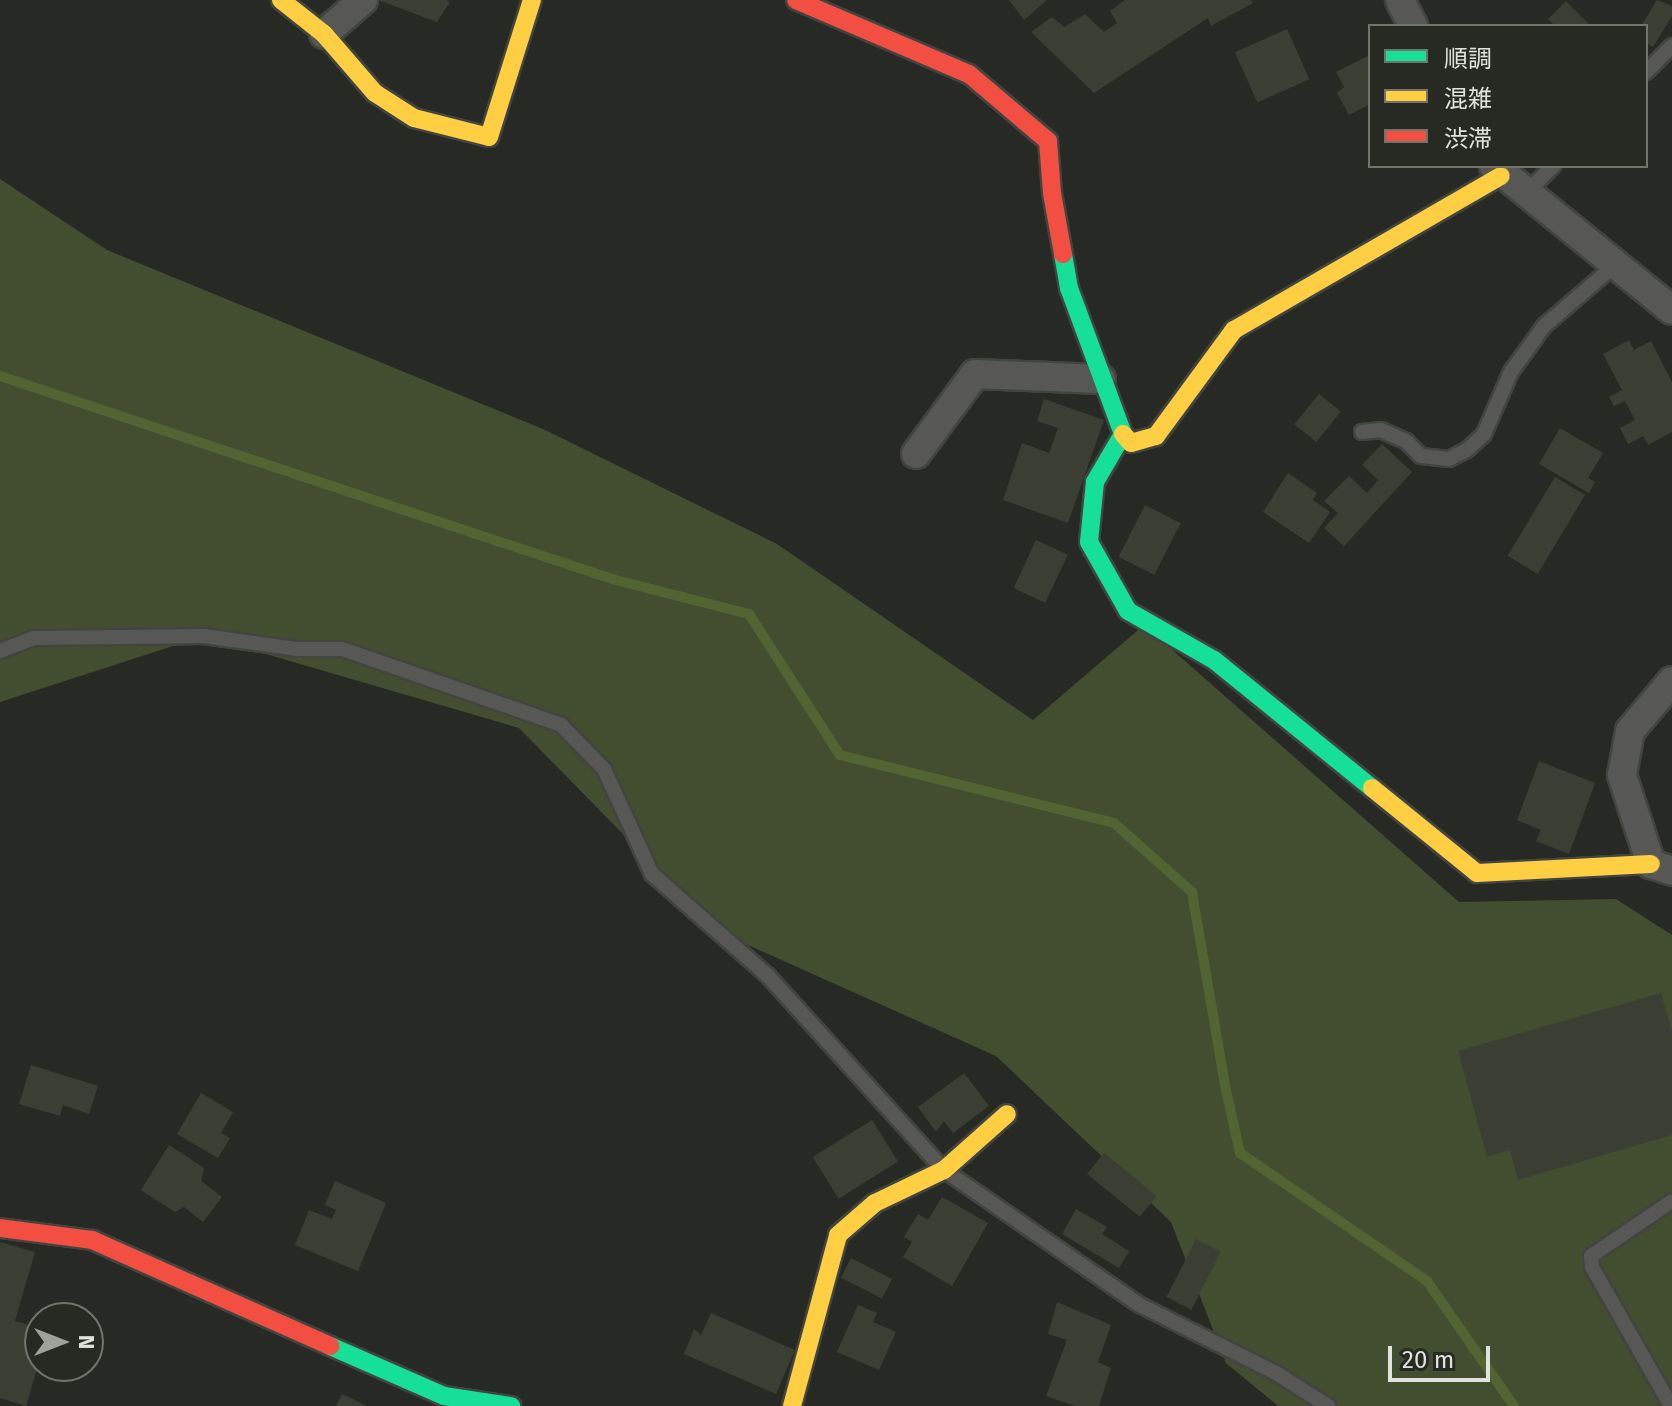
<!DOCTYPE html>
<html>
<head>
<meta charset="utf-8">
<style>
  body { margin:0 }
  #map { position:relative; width:1672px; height:1406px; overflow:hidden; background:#272924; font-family:"Fira Sans","Noto Sans JP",sans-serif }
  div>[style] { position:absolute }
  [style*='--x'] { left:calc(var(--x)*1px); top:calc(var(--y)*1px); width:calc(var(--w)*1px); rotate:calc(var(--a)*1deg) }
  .green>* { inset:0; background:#434e31 }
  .stream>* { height:10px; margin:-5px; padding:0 5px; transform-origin:5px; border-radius:5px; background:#526431 }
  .building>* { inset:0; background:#3b3f33; transform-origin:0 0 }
  .roads { filter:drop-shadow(2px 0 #42443f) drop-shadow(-2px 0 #42443f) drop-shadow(0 2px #42443f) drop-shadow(0 -2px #42443f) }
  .lane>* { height:14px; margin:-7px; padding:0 7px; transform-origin:7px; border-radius:7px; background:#575855 }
  .street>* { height:28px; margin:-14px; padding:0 14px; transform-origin:14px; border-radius:14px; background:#575855 }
  .fast>* { height:18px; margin:-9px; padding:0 9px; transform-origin:9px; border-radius:9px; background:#16e098 }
  .slow>* { height:18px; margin:-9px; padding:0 9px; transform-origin:9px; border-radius:9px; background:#ffcf43 }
  .jam>* { height:18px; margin:-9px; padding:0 9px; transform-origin:9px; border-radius:9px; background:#f24e42 }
  span { translate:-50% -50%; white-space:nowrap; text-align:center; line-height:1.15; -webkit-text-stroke:8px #272a23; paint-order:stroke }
  .legend { position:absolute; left:1368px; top:24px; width:280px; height:144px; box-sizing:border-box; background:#272a23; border:2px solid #71746d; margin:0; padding:10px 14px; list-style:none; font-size:24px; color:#e0e2dd }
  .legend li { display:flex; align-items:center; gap:16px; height:40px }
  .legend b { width:40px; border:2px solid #71746d }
  .north { position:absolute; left:24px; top:1302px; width:80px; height:80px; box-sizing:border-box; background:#272a23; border:2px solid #71746d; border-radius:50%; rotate:90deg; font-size:22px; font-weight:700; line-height:32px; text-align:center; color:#e0e2dd }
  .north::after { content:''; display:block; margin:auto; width:28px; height:36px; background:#9fa19c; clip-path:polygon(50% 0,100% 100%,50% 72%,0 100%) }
  .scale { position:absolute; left:1388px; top:1346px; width:102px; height:36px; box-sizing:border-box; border:4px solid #e0e2dd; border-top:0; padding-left:10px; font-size:24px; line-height:28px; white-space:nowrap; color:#e0e2dd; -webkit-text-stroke:6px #272a23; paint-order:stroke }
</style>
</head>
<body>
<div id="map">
  <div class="green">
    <i style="clip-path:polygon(0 179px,107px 250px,543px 429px,777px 544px,1033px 720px,1144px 625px,1459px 902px,1616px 899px,1672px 935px,1672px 1406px,1278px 1406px,1226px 1363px,1171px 1222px,996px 1056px,719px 932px,519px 728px,204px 636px,0 702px)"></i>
  </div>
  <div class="stream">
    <i style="--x:0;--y:376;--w:645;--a:18.35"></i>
    <i style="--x:612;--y:579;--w:141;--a:14.3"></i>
    <i style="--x:749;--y:614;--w:168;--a:57.2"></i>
    <i style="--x:840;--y:755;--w:282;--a:13.9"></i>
    <i style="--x:1114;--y:823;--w:104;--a:41.5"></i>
    <i style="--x:1192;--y:892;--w:201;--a:80.3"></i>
    <i style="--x:1226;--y:1090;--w:65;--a:77.5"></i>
    <i style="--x:1240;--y:1153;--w:227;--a:34.4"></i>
    <i style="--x:1427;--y:1281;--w:152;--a:55.2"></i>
  </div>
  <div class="building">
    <i style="clip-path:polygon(378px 0,446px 0,450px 2px,437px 22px)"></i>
    <i style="clip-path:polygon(1009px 0,1047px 0,1024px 20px)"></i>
    <i style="clip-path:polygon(1125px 0,1251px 0,1253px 3px,1211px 26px,1208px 18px,1094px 93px,1031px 32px,1052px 17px,1064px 27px,1085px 14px,1104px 32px,1117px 23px,1110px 11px)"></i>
    <i style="clip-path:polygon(1657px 0,1672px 6px,1672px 16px,1653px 47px,1646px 43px,1646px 26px,1641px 26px)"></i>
    <i style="clip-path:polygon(1566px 1px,1591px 26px,1555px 26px,1548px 19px)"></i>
    <i style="left:1287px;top:29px;width:55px;height:57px;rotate:66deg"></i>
    <i style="clip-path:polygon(1370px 55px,1370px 104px,1349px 115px,1337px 93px,1344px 87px,1336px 72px)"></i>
    <i style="clip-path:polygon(1629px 340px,1634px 350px,1651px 341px,1672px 382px,1672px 432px,1648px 445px,1643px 436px,1628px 444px,1620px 428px,1635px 420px,1625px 401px,1614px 406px,1609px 397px,1622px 390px,1603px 354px)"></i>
    <i style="left:1319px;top:394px;width:28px;height:39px;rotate:39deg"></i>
    <i style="clip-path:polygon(1044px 399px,1104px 420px,1068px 523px,1003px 500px,1022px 443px,1049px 453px,1058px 428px,1037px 421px)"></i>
    <i style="clip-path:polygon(1560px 428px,1603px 453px,1588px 478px,1595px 482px,1589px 493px,1539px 464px)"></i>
    <i style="clip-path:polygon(1382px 444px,1412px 472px,1344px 546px,1324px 528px,1338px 513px,1324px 501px,1349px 476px,1367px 493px,1378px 480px,1362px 465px)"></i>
    <i style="clip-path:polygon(1288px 473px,1317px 493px,1313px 500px,1330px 512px,1309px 543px,1263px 512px)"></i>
    <i style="left:1555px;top:477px;width:35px;height:92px;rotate:31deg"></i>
    <i style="left:1145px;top:505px;width:40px;height:58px;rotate:27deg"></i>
    <i style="left:1036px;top:540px;width:35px;height:53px;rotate:25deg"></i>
    <i style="clip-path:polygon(1539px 761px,1595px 783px,1569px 854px,1536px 841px,1541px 830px,1517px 820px)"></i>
    <i style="clip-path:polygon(1661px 993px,1672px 1031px,1672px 1135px,1518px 1180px,1510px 1150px,1487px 1157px,1458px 1051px)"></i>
    <i style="clip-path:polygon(31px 1065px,98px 1086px,89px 1114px,63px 1105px,60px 1116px,19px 1104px)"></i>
    <i style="clip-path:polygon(964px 1073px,989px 1106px,953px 1133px,944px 1121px,936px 1132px,918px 1107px)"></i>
    <i style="clip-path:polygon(201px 1093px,233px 1112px,221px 1133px,230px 1138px,218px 1158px,177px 1134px)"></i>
    <i style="left:872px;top:1120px;width:49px;height:70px;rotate:58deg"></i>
    <i style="clip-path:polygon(169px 1145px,204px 1168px,201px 1181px,222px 1197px,203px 1222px,184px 1207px,175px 1212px,141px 1190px)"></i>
    <i style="left:1104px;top:1153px;width:68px;height:27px;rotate:39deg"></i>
    <i style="clip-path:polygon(335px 1181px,386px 1203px,358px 1271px,295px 1245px,309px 1210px,332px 1219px,336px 1210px,325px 1205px)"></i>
    <i style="clip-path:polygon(942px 1197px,988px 1223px,952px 1286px,903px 1257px,912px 1242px,904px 1237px,918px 1214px,928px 1220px)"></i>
    <i style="clip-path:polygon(1076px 1209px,1107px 1227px,1102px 1234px,1129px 1251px,1119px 1268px,1062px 1234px)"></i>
    <i style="left:1196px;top:1239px;width:28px;height:65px;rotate:27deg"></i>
    <i style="clip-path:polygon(0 1242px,35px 1252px,15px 1321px,40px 1328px,40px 1359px,26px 1406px,0 1398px)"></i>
    <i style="left:851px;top:1258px;width:46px;height:22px;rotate:27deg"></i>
    <i style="clip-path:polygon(1057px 1302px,1111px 1325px,1098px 1362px,1111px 1368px,1099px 1406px,1075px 1406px,1046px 1396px,1067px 1340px,1048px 1334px)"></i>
    <i style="clip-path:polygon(858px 1305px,877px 1313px,873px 1322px,896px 1332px,879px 1370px,837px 1352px)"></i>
    <i style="clip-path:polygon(711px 1313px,795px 1350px,776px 1394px,684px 1354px,694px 1329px,701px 1335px)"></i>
    <i style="clip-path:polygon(342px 1394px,367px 1406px,336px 1406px)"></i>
  </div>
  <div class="roads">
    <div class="lane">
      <i style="--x:1646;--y:72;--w:37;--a:-45"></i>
      <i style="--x:1525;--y:194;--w:40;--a:-45"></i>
      <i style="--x:1362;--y:432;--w:19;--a:-6"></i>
      <i style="--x:1381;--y:430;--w:27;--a:24"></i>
      <i style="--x:1406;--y:441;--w:21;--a:45"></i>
      <i style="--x:1421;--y:456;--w:28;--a:6"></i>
      <i style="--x:1449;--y:459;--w:20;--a:-27"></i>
      <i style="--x:1467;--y:450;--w:23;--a:-43"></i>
      <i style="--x:1484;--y:434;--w:68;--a:-66.5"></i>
      <i style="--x:1511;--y:372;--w:57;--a:-54.3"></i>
      <i style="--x:1544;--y:326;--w:94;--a:-40.7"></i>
      <i style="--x:0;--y:651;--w:36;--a:-21"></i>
      <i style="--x:34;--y:638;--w:170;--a:-0.7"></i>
      <i style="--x:204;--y:636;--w:93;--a:8"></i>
      <i style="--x:296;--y:649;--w:46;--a:0"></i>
      <i style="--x:342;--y:649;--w:232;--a:19.1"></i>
      <i style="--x:561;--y:725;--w:62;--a:45.7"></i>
      <i style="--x:604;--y:769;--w:115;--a:65.4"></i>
      <i style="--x:652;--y:874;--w:154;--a:41.3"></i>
      <i style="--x:768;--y:976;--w:262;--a:47.8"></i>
      <i style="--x:944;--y:1170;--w:238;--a:34.6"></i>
      <i style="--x:1140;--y:1305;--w:152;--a:26.6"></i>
      <i style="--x:1276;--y:1373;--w:62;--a:32.4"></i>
      <i style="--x:1671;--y:1406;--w:160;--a:-119.6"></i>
      <i style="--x:1592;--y:1267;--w:11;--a:-95"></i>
      <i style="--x:1591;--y:1256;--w:98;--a:-34.2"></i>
    </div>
    <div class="street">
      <i style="--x:1400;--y:0;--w:29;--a:63"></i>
      <i style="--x:324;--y:34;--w:52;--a:-41.1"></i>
      <i style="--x:1494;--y:166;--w:229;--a:39"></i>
      <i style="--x:916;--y:454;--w:99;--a:-53.6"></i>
      <i style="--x:975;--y:374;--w:126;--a:2.3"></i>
      <i style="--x:1672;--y:681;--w:65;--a:130"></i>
      <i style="--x:1630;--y:731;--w:45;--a:100.3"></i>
      <i style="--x:1622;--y:775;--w:94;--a:72"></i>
      <i style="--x:1651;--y:864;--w:22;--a:18"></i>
    </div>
    <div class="fast">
      <i style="--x:1063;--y:254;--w:35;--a:80"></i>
      <i style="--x:1069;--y:288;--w:156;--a:69.7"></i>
      <i style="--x:1123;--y:434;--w:56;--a:120.3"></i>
      <i style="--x:1095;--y:482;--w:60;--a:95.7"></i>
      <i style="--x:1089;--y:542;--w:79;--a:60.5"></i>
      <i style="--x:1128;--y:611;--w:99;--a:29.7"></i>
      <i style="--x:1214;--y:660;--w:203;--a:39"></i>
      <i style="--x:330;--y:1346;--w:124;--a:23.7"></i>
      <i style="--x:444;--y:1396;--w:68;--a:8.5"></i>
    </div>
    <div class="slow">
      <i style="--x:281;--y:0;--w:55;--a:38.3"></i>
      <i style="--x:324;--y:34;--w:78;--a:49.2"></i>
      <i style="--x:375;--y:93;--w:46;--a:32.7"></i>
      <i style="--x:414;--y:118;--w:77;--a:14.2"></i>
      <i style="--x:489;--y:137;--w:144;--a:-72.6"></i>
      <i style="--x:1123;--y:434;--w:12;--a:48"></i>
      <i style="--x:1131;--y:443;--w:26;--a:-16"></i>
      <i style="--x:1156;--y:436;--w:132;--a:-53.7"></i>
      <i style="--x:1234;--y:330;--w:308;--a:-30"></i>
      <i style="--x:1372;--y:788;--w:135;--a:39"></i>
      <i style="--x:1477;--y:873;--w:174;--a:-3"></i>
      <i style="--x:792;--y:1406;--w:177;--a:-74.9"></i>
      <i style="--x:838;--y:1235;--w:49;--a:-40.9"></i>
      <i style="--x:875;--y:1203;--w:76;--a:-25.6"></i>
      <i style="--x:944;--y:1170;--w:84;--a:-41.6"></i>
    </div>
    <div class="jam">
      <i style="--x:796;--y:0;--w:188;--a:23.2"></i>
      <i style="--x:969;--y:74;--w:104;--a:40.3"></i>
      <i style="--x:1048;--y:141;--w:52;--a:85.6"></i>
      <i style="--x:1052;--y:193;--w:62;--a:79.8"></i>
      <i style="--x:0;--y:1228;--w:93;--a:7.4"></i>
      <i style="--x:92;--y:1240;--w:261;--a:24"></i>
    </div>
  </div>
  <ul class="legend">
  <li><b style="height:10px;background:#16e098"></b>順調</li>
  <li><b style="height:10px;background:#ffcf43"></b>混雑</li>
  <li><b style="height:10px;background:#f24e42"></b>渋滞</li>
  </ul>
  <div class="north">N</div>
  <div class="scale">20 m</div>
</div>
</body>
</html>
